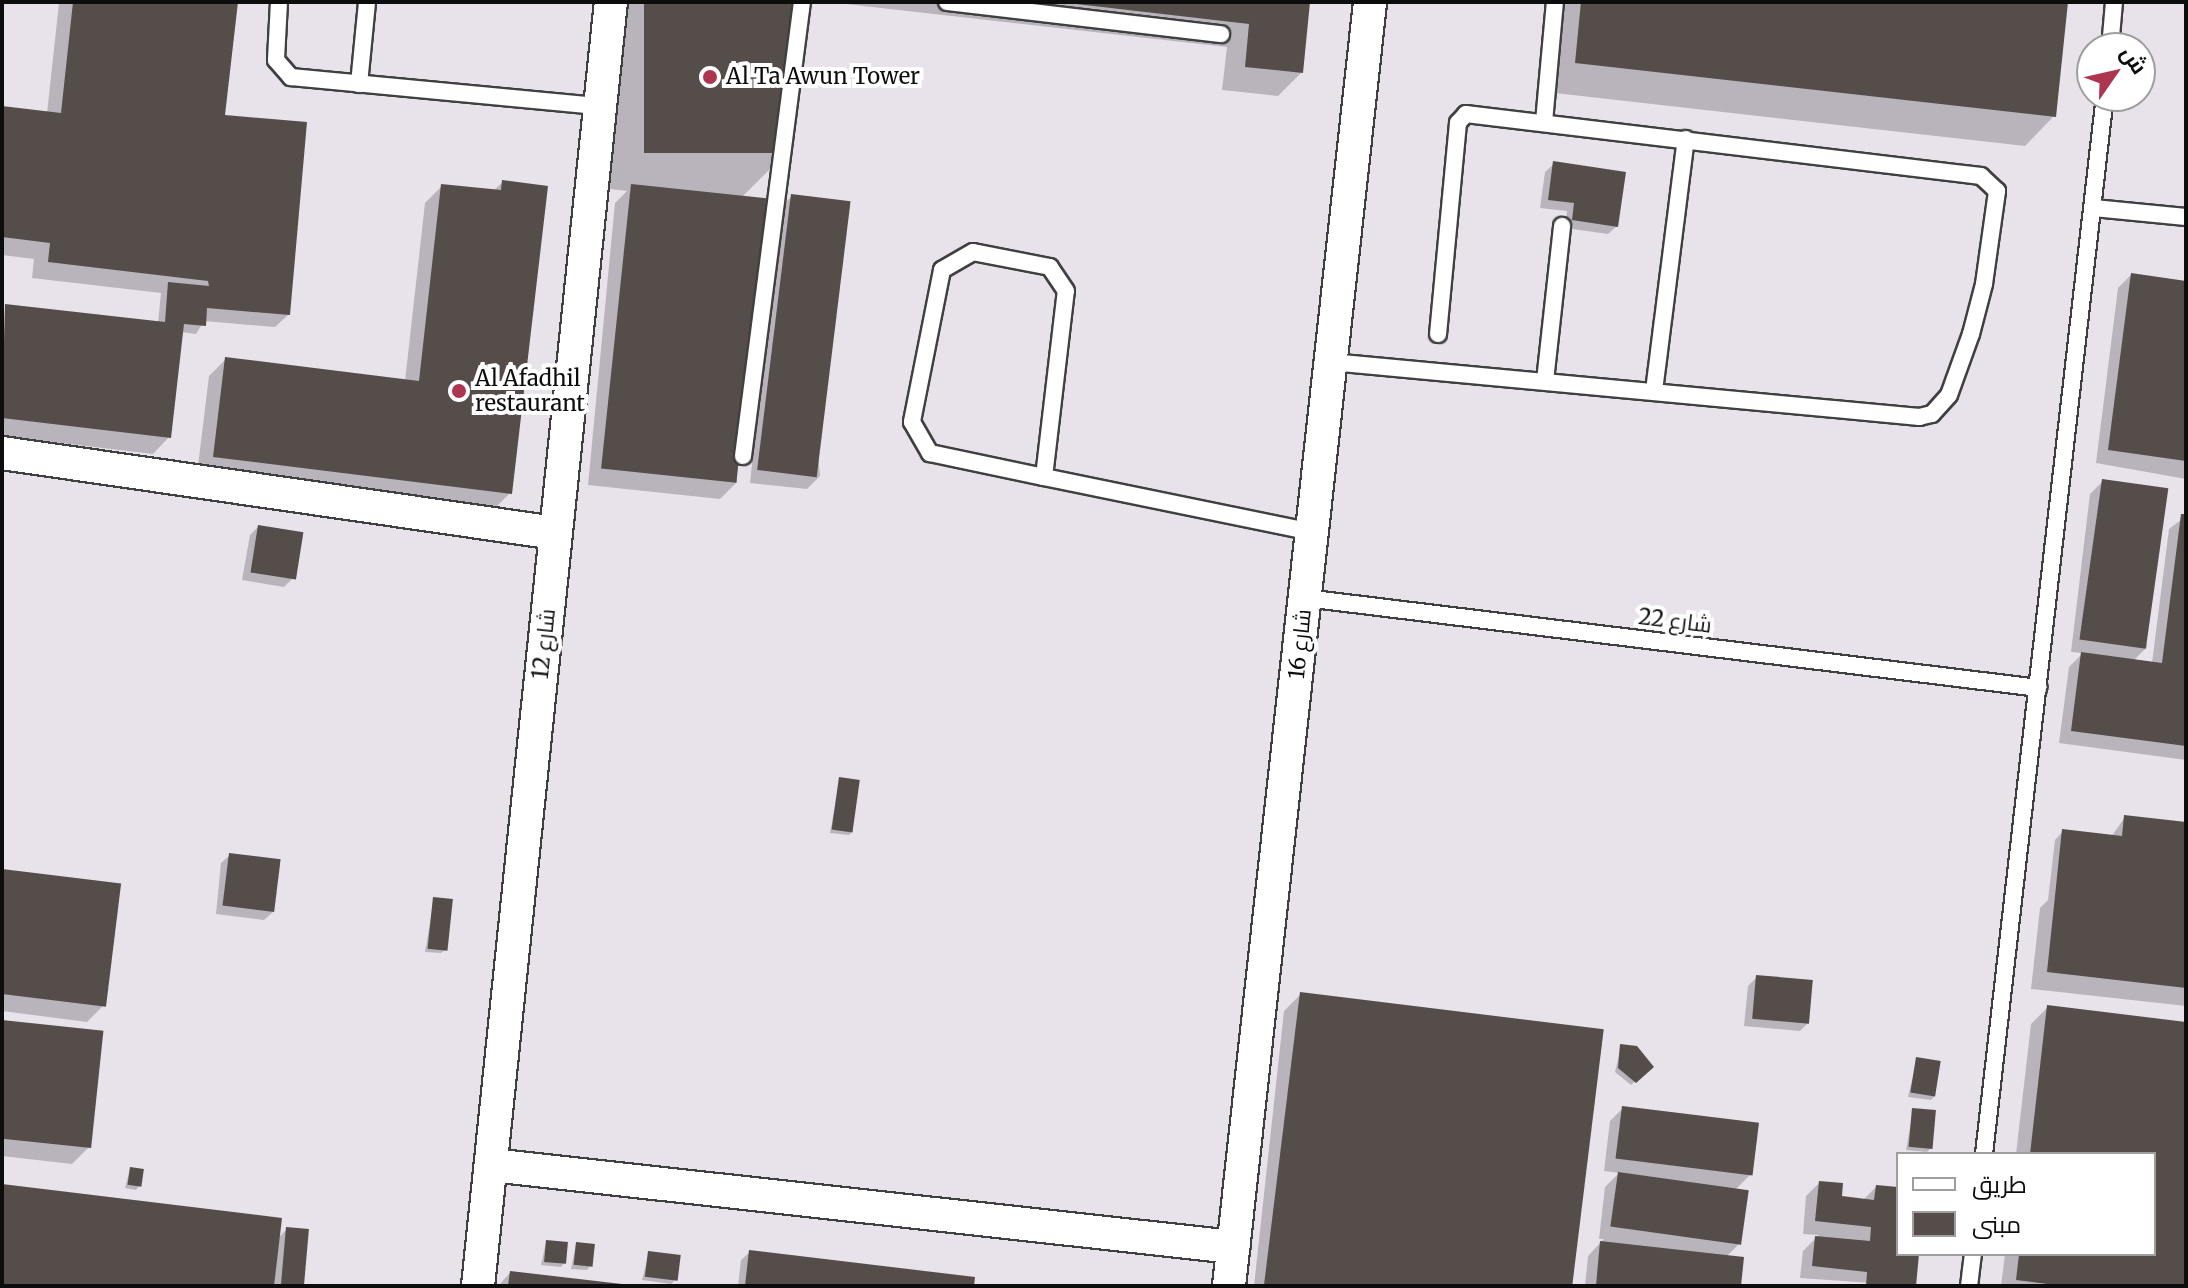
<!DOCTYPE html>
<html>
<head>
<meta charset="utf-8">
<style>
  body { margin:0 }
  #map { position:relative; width:2188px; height:1288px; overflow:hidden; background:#fdf8ee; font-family:Merriweather,Cairo,serif }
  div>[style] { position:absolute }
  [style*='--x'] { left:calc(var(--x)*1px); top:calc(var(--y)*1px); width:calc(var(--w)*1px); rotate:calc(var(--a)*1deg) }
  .industrial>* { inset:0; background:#e8e2ea }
  .shadow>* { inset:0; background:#0003 }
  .building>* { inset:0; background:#544d4a; transform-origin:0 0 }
  .roads { filter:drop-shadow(2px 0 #404040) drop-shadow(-2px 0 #404040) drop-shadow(0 2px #404040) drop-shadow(0 -2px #404040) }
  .service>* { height:16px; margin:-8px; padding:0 8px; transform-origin:8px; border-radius:8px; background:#fff }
  .minor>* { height:32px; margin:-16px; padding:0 16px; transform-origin:16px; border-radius:16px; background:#fff }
  .dots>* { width:22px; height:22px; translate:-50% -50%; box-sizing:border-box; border:4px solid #fff; border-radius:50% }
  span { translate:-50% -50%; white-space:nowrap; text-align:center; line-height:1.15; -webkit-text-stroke:8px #fff; paint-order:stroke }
  .poi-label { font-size:22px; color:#0d0d0d }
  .left { translate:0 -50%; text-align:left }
  .street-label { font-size:22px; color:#0d0d0d }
  .frame { position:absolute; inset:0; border:4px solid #0d0d0d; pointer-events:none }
  .legend { position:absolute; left:1896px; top:1152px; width:260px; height:104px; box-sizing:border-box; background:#fff; border:2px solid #9e9e9e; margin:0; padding:10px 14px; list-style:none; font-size:24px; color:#0d0d0d }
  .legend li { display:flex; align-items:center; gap:16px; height:40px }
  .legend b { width:40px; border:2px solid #9e9e9e }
  .north { position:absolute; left:2076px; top:32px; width:80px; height:80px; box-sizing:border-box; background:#fff; border:2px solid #9e9e9e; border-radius:50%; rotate:56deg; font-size:22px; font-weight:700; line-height:32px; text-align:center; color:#0d0d0d }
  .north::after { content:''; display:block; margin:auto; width:28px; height:36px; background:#ac354f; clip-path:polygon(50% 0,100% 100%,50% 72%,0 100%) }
</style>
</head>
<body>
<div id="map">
  <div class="industrial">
    <i style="clip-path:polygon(evenodd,2px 2px,2186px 2px,2186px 1286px,2px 1286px,2px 2px,2092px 48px,2140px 48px,2140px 96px,2092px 96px,2092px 48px,2px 2px,1898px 1154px,2154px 1154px,2154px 1254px,1898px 1254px,1898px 1154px)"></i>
  </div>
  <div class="shadow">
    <i style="clip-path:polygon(55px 2px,236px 2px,224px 117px,288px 315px,275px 327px,204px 321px,196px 334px,181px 332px,169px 437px,153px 454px,2px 436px,5px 306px,158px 323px,161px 293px,32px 278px,34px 259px,2px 255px,2px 108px,47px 113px,59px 3px)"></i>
    <i style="clip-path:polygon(613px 2px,789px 2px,773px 166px,741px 198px,737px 482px,720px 499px,588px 485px,615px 203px,627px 191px,594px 187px)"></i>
    <i style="clip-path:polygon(828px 2px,1308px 2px,1301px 73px,1278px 96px,1222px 90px,1227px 47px)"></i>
    <i style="clip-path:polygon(1555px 2px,2066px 2px,2054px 116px,2025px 146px,1546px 92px)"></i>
    <i style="clip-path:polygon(1554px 164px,1617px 226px,1608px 234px,1565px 228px,1567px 211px,1540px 208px,1545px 172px)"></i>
    <i style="clip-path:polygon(503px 182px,510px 493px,493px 510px,197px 474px,209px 376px,226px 359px,405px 381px,425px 203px,442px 186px,493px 191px)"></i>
    <i style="clip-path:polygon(792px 196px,820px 476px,807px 489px,750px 483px,779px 209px)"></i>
    <i style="clip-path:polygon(2131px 275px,2186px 283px,2186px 479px,2096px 463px,2118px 288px)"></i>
    <i style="clip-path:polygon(2103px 481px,2147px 647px,2133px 661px,2152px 663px,2169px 529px,2186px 516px,2186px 760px,2059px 743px,2069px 667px,2083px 653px,2071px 652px,2090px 494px)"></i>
    <i style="clip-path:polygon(258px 527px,293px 578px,284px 587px,242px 580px,250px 535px)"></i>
    <i style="clip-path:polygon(840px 779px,853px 831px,849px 835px,830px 833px)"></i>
    <i style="clip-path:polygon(2125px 817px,2186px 824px,2186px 1006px,2031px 989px,2040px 908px,2048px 900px,2055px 840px,2063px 831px,2111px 837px)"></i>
    <i style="clip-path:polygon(230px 855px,273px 912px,264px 920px,216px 914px,221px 863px)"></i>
    <i style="clip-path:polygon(2px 871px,104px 1005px,87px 1022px,2px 1011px)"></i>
    <i style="clip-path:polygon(434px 899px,445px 950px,441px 953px,425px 952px)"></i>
    <i style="clip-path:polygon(1757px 977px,1808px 1023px,1800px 1031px,1744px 1026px,1748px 986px)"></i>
    <i style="clip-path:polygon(1301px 994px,1573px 1286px,1254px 1286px,1284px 1011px)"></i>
    <i style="clip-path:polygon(2048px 1007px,2186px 1024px,2186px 1286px,2001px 1286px,2005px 1254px,2154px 1254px,2154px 1154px,2016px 1154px,2031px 1024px)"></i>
    <i style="clip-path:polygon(2px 1022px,89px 1147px,72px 1164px,2px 1156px)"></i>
    <i style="clip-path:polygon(1621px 1046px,1651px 1067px,1631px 1085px,1615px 1072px)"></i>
    <i style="clip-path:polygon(1917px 1059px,1935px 1096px,1931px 1100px,1908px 1097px)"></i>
    <i style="clip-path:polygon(1622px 1109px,1751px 1174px,1735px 1190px,1740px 1243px,1726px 1257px,1739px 1286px,1585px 1286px,1588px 1256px,1604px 1239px,1599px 1239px,1605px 1187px,1619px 1173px,1604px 1171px,1610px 1121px)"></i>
    <i style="clip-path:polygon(1913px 1110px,1930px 1149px,1927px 1152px,1906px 1150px)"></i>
    <i style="clip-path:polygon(130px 1169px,139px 1186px,136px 1190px,125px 1188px)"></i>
    <i style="clip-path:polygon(1819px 1183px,1840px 1198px,1862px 1201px,1876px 1187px,1898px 1189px,1898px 1254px,1917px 1254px,1914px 1286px,1800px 1278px,1803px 1251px,1819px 1235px,1803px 1234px,1806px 1196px)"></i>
    <i style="clip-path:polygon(2px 1186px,278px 1238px,287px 1229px,302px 1286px,2px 1286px)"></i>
    <i style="clip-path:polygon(546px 1242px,564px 1263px,561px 1267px,541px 1265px)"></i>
    <i style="clip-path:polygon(576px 1244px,590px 1266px,587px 1270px,571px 1269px)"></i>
    <i style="clip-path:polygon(750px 1252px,972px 1286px,738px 1286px,741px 1260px)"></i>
    <i style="clip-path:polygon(649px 1253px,675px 1280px,671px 1284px,642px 1280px)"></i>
    <i style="clip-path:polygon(510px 1273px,622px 1286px,498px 1286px)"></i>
  </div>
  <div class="building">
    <i style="clip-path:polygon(73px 2px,238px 2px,225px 115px,307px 122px,290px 315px,207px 308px,206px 326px,184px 324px,171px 438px,2px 418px,5px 304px,165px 322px,168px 282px,209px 286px,208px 281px,48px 262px,50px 243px,2px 237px,2px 106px,61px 113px)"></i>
    <i style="left:644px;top:2px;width:147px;height:151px"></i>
    <i style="clip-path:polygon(1059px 2px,1310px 2px,1303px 73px,1245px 67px,1249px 24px)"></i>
    <i style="clip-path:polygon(1581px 2px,2068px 2px,2056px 117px,1575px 63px)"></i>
    <i style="clip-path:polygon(1553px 161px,1626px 172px,1618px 227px,1572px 220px,1574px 203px,1548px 200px)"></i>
    <i style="clip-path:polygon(502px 180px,548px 186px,512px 494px,213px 457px,225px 357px,419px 381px,441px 184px,501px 190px)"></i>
    <i style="left:631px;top:184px;width:136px;height:286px;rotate:6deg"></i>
    <i style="left:791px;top:194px;width:60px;height:278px;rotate:7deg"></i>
    <i style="clip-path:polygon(2131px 273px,2186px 281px,2186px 461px,2108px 450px)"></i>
    <i style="left:2102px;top:479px;width:67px;height:162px;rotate:8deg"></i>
    <i style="clip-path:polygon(2181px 514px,2186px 514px,2186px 746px,2071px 731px,2081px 652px,2162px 663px)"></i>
    <i style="left:258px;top:525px;width:46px;height:48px;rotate:9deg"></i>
    <i style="left:839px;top:777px;width:21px;height:53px;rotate:8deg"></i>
    <i style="clip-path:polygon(2124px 815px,2186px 822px,2186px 988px,2047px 972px,2062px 829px,2122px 836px)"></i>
    <i style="left:229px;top:853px;width:52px;height:53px;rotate:7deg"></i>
    <i style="left:2px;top:869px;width:120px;height:124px;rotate:7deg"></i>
    <i style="left:433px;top:897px;width:20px;height:52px;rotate:6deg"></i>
    <i style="left:1756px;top:975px;width:57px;height:44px;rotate:5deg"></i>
    <i style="left:1300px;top:992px;width:306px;height:296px;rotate:7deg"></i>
    <i style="clip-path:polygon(2047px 1005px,2186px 1022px,2186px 1286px,2063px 1286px,2016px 1280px,2019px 1254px,2154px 1254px,2154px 1154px,2030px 1154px)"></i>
    <i style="left:2px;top:1020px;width:102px;height:118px;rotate:6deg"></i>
    <i style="clip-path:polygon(1620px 1044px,1637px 1046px,1654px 1067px,1636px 1083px,1618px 1068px)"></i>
    <i style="left:1916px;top:1057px;width:25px;height:36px;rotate:9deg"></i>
    <i style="left:1622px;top:1106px;width:138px;height:53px;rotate:7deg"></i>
    <i style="left:1912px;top:1108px;width:24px;height:39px;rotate:5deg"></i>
    <i style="left:130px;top:1167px;width:14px;height:18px;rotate:8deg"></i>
    <i style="left:1618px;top:1172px;width:132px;height:55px;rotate:8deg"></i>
    <i style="clip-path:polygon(1819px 1181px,1843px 1183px,1842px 1196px,1874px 1200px,1876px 1185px,1898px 1187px,1898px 1254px,1919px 1254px,1916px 1286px,1866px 1286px,1867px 1272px,1812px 1266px,1815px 1236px,1870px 1241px,1871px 1227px,1815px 1221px)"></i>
    <i style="clip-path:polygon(2px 1184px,282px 1218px,274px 1286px,2px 1284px)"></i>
    <i style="left:286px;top:1227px;width:23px;height:59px;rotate:5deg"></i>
    <i style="left:546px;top:1240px;width:22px;height:22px;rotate:5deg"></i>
    <i style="clip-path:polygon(1600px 1241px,1744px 1257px,1741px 1286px,1596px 1286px)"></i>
    <i style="left:576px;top:1242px;width:19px;height:23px;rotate:6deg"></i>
    <i style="clip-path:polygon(749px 1250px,975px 1277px,974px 1286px,745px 1286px)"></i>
    <i style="left:648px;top:1251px;width:33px;height:26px;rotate:7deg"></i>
    <i style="clip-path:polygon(510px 1271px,622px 1284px,621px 1286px,508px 1286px)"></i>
  </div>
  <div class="roads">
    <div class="service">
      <i style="--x:279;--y:2;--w:58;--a:93"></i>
      <i style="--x:276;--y:60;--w:23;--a:49"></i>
      <i style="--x:291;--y:77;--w:310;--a:5.4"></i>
      <i style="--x:947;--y:2;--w:276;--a:6.7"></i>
      <i style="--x:2110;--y:48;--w:46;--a:-85"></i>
      <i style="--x:359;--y:84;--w:82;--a:-84.4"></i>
      <i style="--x:1544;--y:122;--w:121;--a:-84.8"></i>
      <i style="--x:2094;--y:208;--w:92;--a:5.6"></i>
      <i style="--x:1331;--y:362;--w:591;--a:5.34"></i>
      <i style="--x:1919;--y:417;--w:13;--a:-13"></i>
      <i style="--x:1932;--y:414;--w:25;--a:-48"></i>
      <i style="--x:1949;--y:395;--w:65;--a:-70.2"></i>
      <i style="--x:1971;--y:334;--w:52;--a:-75.4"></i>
      <i style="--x:1984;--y:284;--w:94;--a:-82"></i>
      <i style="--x:1997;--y:191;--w:22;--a:-137"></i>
      <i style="--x:1981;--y:176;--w:519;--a:-173.14"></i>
      <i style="--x:1466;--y:114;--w:12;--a:132"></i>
      <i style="--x:1458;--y:123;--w:212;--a:95.4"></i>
      <i style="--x:1545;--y:381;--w:156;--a:-83.7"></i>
      <i style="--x:1654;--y:391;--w:254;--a:-82.8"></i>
      <i style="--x:743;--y:456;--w:458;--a:-82.6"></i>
      <i style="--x:1044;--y:477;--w:187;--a:-83.3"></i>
      <i style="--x:1066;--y:291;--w:29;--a:-124"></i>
      <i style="--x:1050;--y:267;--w:78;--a:-169"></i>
      <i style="--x:973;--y:252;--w:36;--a:150"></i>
      <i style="--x:942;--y:270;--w:155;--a:101.2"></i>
      <i style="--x:912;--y:422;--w:36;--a:60"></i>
      <i style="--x:930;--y:453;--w:116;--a:11.9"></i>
      <i style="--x:1044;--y:477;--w:274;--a:11.6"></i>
      <i style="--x:1305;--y:598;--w:739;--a:6.99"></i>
      <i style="--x:1984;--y:1154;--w:1065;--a:-83.48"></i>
      <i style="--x:1969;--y:1286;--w:32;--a:-83"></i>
    </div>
    <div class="minor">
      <i style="--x:2;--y:453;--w:559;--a:8.23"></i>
      <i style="--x:491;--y:1165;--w:747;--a:6.31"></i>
      <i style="--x:478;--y:1286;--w:1291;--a:-84.09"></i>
      <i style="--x:1229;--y:1286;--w:1292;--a:-83.73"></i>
    </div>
  </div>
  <div class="dots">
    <i style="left:710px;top:77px;background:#ac354f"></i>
    <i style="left:459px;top:391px;background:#ac354f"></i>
  </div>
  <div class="poi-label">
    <span class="left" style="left:726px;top:77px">Al Ta Awun Tower</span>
    <span class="left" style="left:475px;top:391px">Al Afadhil<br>restaurant</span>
  </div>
  <div class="street-label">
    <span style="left:1675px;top:621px;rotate:7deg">شارع 22</span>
    <span style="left:544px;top:644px;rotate:-84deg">شارع 12</span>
    <span style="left:1300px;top:644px;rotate:-84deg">شارع 16</span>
  </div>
  <div class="frame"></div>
  <ul class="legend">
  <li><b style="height:10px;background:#fff"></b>طريق</li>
  <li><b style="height:22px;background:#544d4a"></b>مبنى</li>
  </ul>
  <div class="north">ش</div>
</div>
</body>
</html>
